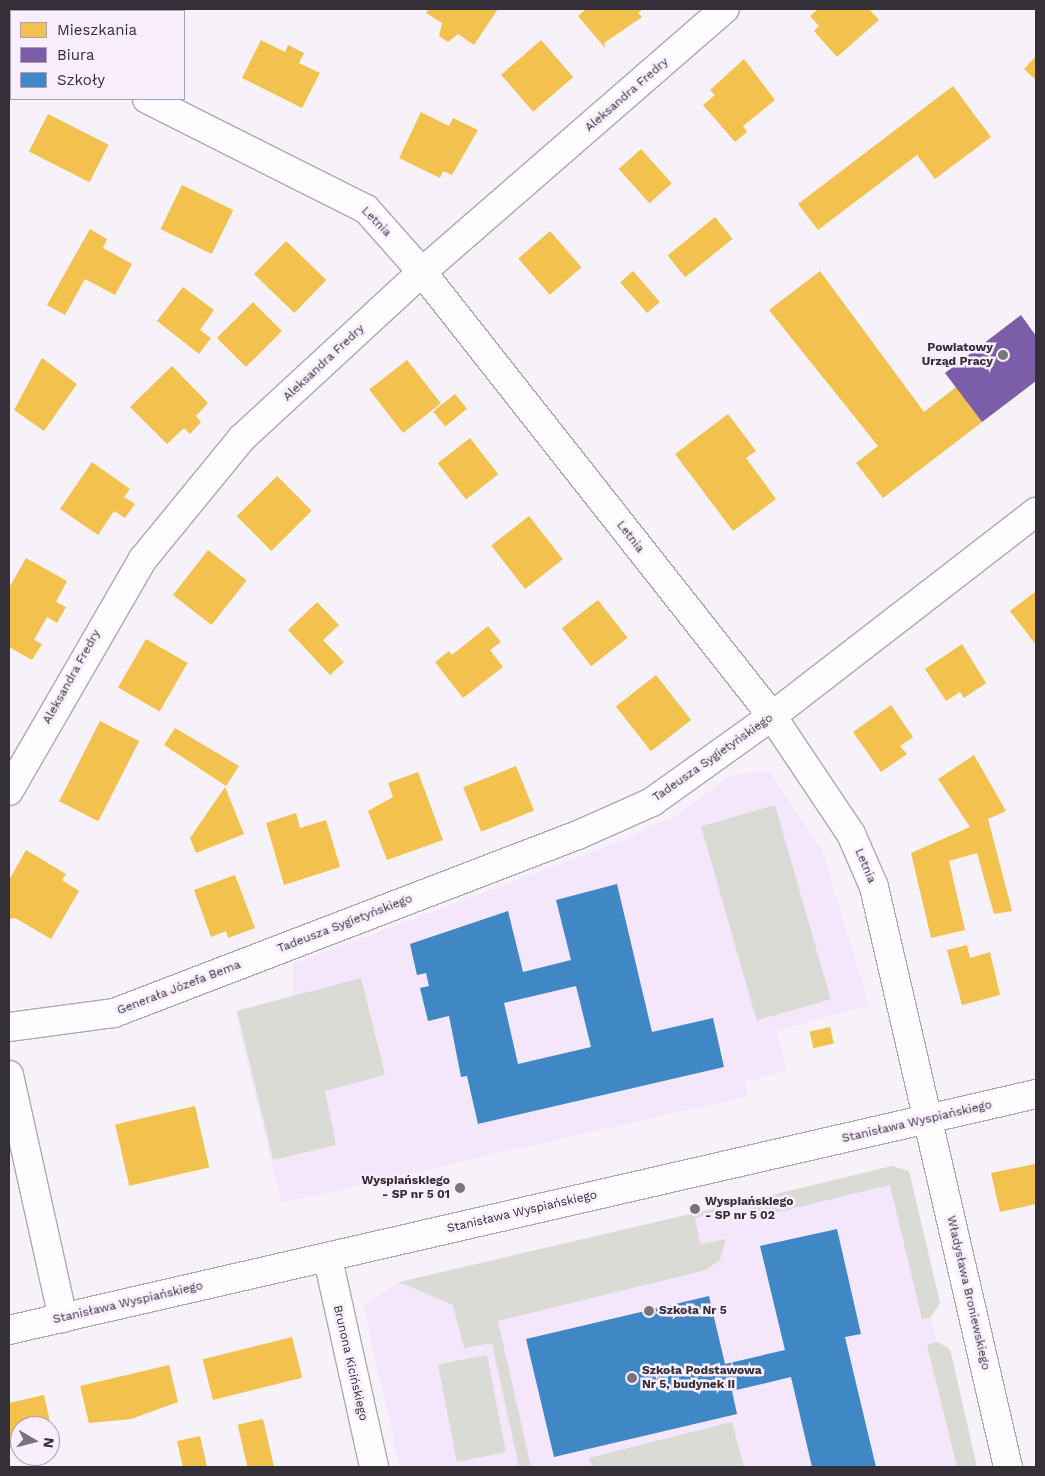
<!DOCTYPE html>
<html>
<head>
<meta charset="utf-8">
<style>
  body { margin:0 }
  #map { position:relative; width:1045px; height:1476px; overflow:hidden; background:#f7f2fa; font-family:"Work Sans",sans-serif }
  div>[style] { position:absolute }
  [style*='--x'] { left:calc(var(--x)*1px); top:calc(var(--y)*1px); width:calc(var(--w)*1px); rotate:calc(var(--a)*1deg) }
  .built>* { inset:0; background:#f4e7fb }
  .green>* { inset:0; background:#d9dbd4; transform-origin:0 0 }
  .homes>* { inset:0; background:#f2c14e; transform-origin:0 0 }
  .offices>* { inset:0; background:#7b5ea7 }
  .schools>* { inset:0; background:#3f88c5 }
  .roads { filter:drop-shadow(1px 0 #aea9b1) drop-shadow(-1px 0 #aea9b1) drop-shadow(0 1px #aea9b1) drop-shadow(0 -1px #aea9b1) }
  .street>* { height:28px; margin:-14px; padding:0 14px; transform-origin:14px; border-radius:14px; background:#fefdfe }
  .dots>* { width:14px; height:14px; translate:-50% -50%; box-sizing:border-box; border:2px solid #f8eefd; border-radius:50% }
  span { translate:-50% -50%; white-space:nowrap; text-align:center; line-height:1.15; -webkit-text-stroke:5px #f8eefd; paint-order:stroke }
  .street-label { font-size:12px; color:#352f38 }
  .poi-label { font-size:12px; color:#352f38; font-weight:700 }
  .right { translate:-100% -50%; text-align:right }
  .left { translate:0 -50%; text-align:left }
  .frame { position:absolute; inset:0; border:10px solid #352f38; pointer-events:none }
  .legend { position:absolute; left:10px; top:10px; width:175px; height:90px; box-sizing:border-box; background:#f8eefd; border:1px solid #aaa2ae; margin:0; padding:6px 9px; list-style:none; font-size:15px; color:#352f38 }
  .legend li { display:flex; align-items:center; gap:10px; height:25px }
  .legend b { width:25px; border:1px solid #aaa2ae }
  .north { position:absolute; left:10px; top:1416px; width:50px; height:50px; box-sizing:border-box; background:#f8eefd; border:1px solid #aaa2ae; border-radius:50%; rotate:98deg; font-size:14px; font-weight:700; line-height:20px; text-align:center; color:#352f38 }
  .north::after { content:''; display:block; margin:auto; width:18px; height:22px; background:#79737c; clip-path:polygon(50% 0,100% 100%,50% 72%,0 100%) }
</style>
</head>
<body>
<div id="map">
  <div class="built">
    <i style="clip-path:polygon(769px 771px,822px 850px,869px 1005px,777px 1031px,786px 1071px,745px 1082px,748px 1096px,281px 1203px,235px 1011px,293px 995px,293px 964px,614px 844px,677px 815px,731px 775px)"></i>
    <i style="clip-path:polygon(893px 1166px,909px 1171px,940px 1303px,931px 1317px,937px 1342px,950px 1349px,977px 1467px,400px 1467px,363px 1305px,399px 1282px)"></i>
  </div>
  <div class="green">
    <i style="left:775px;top:805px;width:202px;height:77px;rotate:74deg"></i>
    <i style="clip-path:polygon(361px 978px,385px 1075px,325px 1091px,336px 1145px,273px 1160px,237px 1011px)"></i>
    <i style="clip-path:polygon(892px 1166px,909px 1171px,940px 1303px,931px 1317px,922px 1319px,890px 1185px,762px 1216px,756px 1217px,747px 1201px)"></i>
    <i style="clip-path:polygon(721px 1207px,724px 1220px,714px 1221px,712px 1214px,695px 1218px,700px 1244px,726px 1239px,720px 1260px,706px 1270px,498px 1321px,531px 1467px,519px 1467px,492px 1343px,464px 1348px,453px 1305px,399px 1282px)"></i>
    <i style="clip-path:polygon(937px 1342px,950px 1349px,977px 1467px,957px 1467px,927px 1345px)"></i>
    <i style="left:487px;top:1355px;width:99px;height:50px;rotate:79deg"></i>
    <i style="clip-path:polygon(732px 1422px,744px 1467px,592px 1467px,589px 1458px)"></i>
  </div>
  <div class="homes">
    <i style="clip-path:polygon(108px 9px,182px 9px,181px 11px)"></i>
    <i style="clip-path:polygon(429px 9px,498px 9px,474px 45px,458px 34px,448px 42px,439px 36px,442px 23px,426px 13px)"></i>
    <i style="clip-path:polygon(586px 9px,643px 9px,638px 13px,642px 17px,604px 43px,606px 49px,578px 16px)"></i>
    <i style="clip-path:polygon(818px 9px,869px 9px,879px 20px,837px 57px,814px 31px,819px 26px,810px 16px)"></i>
    <i style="clip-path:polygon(261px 40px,285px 52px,288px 45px,304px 53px,299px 63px,320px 73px,302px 108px,242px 78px)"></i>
    <i style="left:541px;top:40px;width:49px;height:53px;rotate:49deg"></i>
    <i style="clip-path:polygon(1036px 56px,1036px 80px,1024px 69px)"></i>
    <i style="clip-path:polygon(744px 59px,775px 100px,743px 126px,747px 132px,735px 142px,703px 105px,715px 95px,710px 90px)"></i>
    <i style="clip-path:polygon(953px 86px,991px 137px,935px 179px,917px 155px,818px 230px,798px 204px)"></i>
    <i style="clip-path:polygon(421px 112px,449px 126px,453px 118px,478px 130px,452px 175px,443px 171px,440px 178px,399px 158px)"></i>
    <i style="left:48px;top:114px;width:68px;height:42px;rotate:27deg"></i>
    <i style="left:641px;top:149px;width:46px;height:30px;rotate:48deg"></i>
    <i style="left:182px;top:185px;width:57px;height:49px;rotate:26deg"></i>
    <i style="left:715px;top:217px;width:28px;height:61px;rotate:51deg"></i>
    <i style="clip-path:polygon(90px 229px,107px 239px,103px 248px,132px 264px,115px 295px,85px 279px,65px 315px,47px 305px)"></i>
    <i style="left:550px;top:231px;width:48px;height:42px;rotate:49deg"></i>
    <i style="left:286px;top:241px;width:56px;height:46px;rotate:44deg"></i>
    <i style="left:633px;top:271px;width:41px;height:17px;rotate:49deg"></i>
    <i style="clip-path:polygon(820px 271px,924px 412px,956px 387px,982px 422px,883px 498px,856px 463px,878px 446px,769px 310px)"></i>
    <i style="clip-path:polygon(183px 287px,214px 310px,200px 330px,211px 338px,199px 354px,157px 321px)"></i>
    <i style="left:253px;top:302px;width:41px;height:51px;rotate:45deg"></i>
    <i style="clip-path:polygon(42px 358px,77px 384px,44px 431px,14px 410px)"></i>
    <i style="left:407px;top:360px;width:55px;height:48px;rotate:52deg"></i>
    <i style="clip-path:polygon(172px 366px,208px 403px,196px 416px,201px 422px,190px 434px,184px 428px,167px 444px,130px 407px)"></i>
    <i style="left:455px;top:394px;width:19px;height:28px;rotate:51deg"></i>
    <i style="clip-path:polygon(728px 414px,756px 451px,746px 458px,776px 499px,733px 531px,675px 454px)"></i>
    <i style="left:470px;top:438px;width:46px;height:41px;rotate:52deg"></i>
    <i style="clip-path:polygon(92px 462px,130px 489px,124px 497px,135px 504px,125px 518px,114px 511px,98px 535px,60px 509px)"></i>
    <i style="left:277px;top:476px;width:49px;height:57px;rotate:45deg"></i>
    <i style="left:529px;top:516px;width:55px;height:48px;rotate:52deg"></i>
    <i style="left:208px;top:550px;width:49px;height:57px;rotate:38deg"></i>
    <i style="clip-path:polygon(26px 558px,67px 581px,56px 602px,66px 607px,57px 623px,47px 617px,34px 640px,42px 644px,32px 660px,9px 647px,9px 588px)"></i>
    <i style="clip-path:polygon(1036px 591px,1036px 645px,1010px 611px)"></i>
    <i style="left:598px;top:600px;width:48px;height:46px;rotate:52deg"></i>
    <i style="clip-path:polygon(317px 602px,339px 625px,323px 640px,344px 662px,330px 675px,288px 630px)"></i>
    <i style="clip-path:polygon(488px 626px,501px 642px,490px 650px,503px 667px,463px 698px,435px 662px,449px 651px,452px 655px)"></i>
    <i style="left:146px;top:639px;width:48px;height:56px;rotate:30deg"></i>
    <i style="clip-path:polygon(962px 644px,986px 683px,964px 698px,960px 692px,946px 701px,925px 669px)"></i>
    <i style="left:656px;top:675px;width:57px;height:51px;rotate:52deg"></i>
    <i style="clip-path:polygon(891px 705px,913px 737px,900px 746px,907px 754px,881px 772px,853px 732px)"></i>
    <i style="left:100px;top:721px;width:44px;height:90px;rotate:27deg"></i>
    <i style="clip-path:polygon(175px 728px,239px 766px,226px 786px,164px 745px)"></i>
    <i style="clip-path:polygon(974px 755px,1006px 811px,988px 819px,1012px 911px,994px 914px,977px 853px,949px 861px,965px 930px,931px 938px,911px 853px,970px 827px,938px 779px)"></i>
    <i style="left:516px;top:766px;width:48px;height:57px;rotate:68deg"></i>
    <i style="clip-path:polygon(418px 772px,443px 840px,387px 860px,368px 811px,393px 797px,388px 783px)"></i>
    <i style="clip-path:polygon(225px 787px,244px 834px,196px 853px,190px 838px)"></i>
    <i style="clip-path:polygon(296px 813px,300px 828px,326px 820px,340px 867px,284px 885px,266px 823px)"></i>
    <i style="clip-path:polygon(26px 850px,66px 874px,62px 880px,79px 891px,51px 939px,15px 918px,9px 919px,9px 880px)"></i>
    <i style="clip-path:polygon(235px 875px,255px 928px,228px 938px,226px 931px,211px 937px,194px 890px)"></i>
    <i style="clip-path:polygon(967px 945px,970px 958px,990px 952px,1000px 995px,962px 1005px,947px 950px)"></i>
    <i style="left:830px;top:1027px;width:17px;height:21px;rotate:77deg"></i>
    <i style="left:195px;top:1106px;width:63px;height:82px;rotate:77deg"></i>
    <i style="clip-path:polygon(1035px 1164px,1036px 1204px,1000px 1212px,991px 1173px)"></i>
    <i style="left:292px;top:1337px;width:42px;height:92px;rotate:76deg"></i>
    <i style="clip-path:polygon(169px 1365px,178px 1402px,131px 1419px,89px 1423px,80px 1386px)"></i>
    <i style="clip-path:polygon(44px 1395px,51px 1426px,20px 1426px,20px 1445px,9px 1448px,9px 1403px)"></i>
    <i style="left:263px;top:1419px;width:49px;height:26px;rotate:77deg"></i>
    <i style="clip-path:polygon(200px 1436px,207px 1467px,183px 1467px,177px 1441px)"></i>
  </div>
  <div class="offices">
    <i style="clip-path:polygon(1021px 315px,1036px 336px,1036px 381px,982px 422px,945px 373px)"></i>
  </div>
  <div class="schools">
    <i style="clip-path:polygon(evenodd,617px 884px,652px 1032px,713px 1018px,724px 1067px,478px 1124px,467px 1076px,461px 1077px,449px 1016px,428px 1021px,420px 988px,429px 986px,426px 973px,417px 975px,410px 944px,508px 911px,523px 972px,571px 960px,556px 900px,617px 884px,576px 986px,591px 1047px,518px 1064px,504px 1003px,576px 986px)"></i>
    <i style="clip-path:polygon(837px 1229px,861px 1334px,845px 1337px,876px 1467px,812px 1467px,791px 1377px,732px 1391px,737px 1414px,554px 1457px,526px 1339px,709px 1296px,725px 1364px,785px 1350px,760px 1246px)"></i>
  </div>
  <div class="roads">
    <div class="street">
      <i style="--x:32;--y:11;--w:3;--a:-45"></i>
      <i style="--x:9;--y:55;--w:5;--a:-68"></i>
      <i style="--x:147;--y:99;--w:245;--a:26.7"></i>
      <i style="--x:366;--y:209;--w:84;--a:48.4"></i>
      <i style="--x:422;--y:272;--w:565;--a:51.75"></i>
      <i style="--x:772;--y:716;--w:142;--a:56.2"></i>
      <i style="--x:851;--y:834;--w:58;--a:66.5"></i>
      <i style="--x:874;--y:887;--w:595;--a:76.99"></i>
      <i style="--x:9;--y:791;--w:268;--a:-60"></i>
      <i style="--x:143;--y:559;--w:156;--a:-50.7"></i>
      <i style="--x:242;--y:438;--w:245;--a:-42.7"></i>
      <i style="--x:422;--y:272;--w:401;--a:-41"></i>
      <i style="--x:9;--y:1027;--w:106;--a:-7.6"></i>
      <i style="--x:114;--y:1013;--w:497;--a:-21"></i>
      <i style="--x:578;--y:835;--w:81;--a:-24"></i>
      <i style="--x:652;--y:802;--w:148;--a:-35.6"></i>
      <i style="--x:772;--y:716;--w:334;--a:-37.7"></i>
      <i style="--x:9;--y:1075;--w:249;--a:77.5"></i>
      <i style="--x:328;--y:1259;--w:213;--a:77.5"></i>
      <i style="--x:9;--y:1330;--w:1054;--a:-12.94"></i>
    </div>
  </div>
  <div class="dots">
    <i style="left:1003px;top:355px;background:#79737c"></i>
    <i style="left:460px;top:1188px;background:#79737c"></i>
    <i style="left:695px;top:1209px;background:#79737c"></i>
    <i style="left:649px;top:1311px;background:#79737c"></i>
    <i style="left:632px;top:1378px;background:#79737c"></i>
  </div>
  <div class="street-label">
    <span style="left:627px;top:95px;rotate:-41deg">Aleksandra Fredry</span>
    <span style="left:376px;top:222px;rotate:45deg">Letnia</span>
    <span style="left:324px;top:363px;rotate:-43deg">Aleksandra Fredry</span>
    <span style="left:630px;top:537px;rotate:52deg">Letnia</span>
    <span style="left:72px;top:677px;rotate:-61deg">Aleksandra Fredry</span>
    <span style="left:713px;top:758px;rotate:-35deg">Tadeusza Sygietyńskiego</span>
    <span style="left:865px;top:866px;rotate:67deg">Letnia</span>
    <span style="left:345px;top:924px;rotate:-21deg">Tadeusza Sygietyńskiego</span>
    <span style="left:179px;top:988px;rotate:-21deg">Generała Józefa Bema</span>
    <span style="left:917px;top:1122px;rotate:-13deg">Stanisława Wyspiańskiego</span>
    <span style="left:522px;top:1212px;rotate:-13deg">Stanisława Wyspiańskiego</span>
    <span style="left:968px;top:1293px;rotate:77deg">Władysława Broniewskiego</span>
    <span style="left:128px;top:1303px;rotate:-13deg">Stanisława Wyspiańskiego</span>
    <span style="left:350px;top:1363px;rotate:77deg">Brunona Kicińskiego</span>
  </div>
  <div class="poi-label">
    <span class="right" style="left:993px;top:355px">Powiatowy<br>Urząd Pracy</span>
    <span class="right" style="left:450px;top:1188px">Wyspiańskiego<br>- SP nr 5 01</span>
    <span class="left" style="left:705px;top:1209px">Wyspiańskiego<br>- SP nr 5 02</span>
    <span class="left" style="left:659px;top:1311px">Szkoła Nr 5</span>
    <span class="left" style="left:642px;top:1378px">Szkoła Podstawowa<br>Nr 5, budynek II</span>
  </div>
  <div class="frame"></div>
  <ul class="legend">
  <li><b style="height:14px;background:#f2c14e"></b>Mieszkania</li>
  <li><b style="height:14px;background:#7b5ea7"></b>Biura</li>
  <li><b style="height:14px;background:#3f88c5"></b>Szkoły</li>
  </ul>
  <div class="north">N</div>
</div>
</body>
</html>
